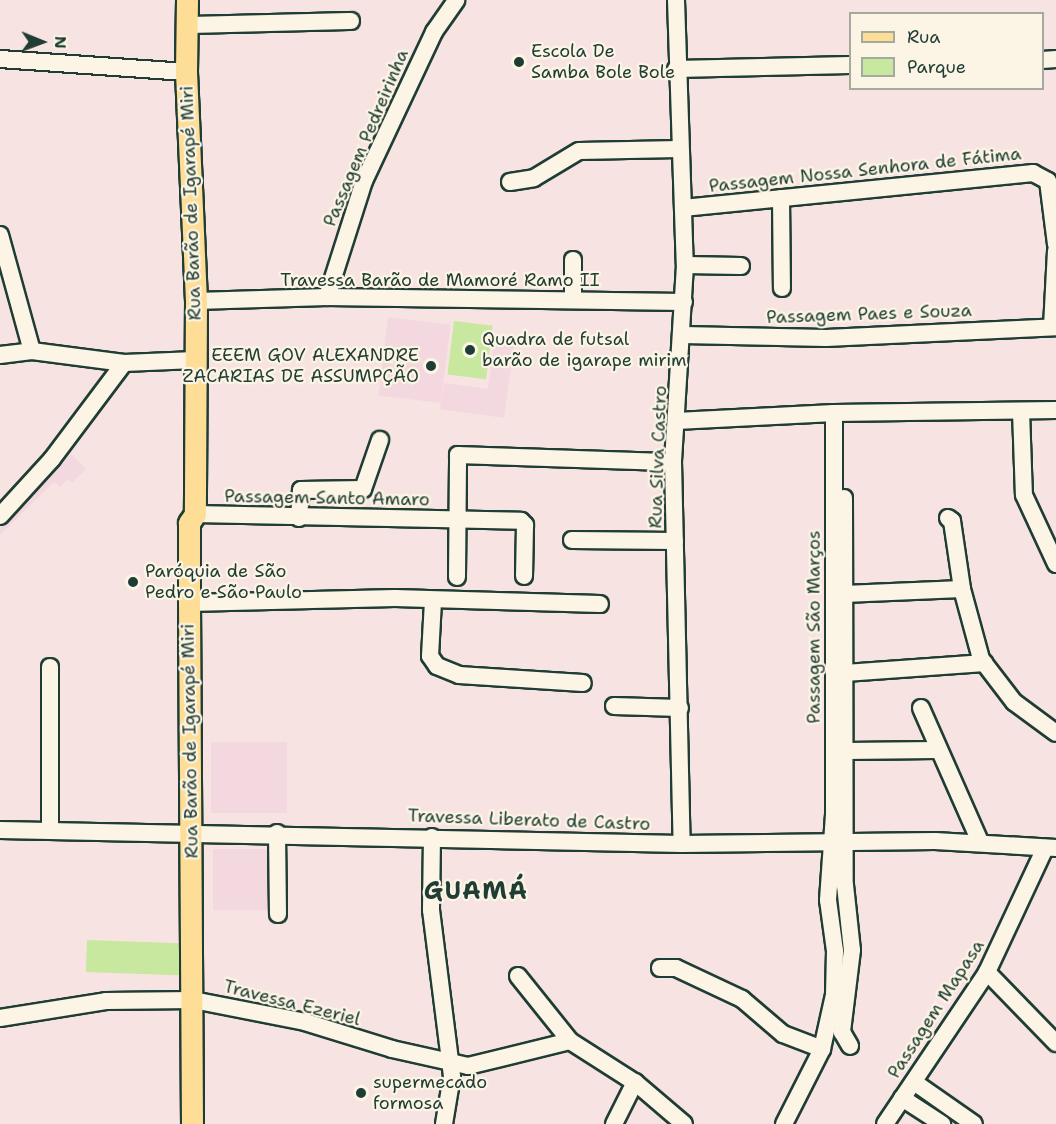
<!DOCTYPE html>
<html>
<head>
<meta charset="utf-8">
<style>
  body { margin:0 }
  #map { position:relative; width:1056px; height:1124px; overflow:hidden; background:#f7e4e2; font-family:"Shantell Sans",sans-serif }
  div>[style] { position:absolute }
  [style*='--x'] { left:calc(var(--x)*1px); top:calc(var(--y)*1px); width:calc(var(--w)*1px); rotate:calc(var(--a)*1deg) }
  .built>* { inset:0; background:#f4d8e0; transform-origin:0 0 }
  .green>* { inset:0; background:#c8e79f; transform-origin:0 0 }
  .roads { filter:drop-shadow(2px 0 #1f3d34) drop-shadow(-2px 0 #1f3d34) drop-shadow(0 2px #1f3d34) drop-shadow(0 -2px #1f3d34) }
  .minor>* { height:16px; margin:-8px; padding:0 8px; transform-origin:8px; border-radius:8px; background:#fcf5e5 }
  .major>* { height:21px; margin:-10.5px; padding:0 10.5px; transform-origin:10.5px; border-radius:10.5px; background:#fedd96 }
  .dots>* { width:16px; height:16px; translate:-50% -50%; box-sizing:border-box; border:3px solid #fcf5e5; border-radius:50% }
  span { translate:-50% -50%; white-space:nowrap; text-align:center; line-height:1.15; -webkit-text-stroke:4.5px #fcf5e5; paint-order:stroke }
  .poi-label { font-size:18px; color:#1f3d34 }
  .left { translate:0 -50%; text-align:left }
  .right { translate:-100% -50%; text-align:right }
  .street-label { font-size:18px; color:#1f3d34 }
  .district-label { font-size:24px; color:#1f3d34; font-weight:700; letter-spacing:1.5px }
  .legend { position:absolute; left:849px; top:12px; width:195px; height:78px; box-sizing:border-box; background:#fcf5e5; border:2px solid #a4ab9e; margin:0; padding:8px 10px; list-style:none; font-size:18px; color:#1f3d34 }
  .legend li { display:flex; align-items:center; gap:12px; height:30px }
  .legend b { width:30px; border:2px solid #a4ab9e }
  .north { position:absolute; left:12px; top:12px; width:60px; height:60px; -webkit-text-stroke:4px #fcf5e5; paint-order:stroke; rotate:91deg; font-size:16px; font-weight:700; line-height:24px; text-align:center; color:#1f3d34 }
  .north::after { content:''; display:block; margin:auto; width:21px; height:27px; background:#1f3d34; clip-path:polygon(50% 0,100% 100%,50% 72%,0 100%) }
</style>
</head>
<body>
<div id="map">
  <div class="built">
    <i style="left:388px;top:317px;width:63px;height:79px;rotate:7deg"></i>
    <i style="clip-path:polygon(495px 337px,515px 340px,504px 418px,440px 409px,444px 383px,488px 389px)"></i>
    <i style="clip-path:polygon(71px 454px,86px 469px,72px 483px,68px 479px,60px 487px,54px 482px,0 535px,0 523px)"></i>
    <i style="left:211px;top:742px;width:76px;height:71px"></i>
    <i style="left:213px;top:849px;width:61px;height:61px"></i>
  </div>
  <div class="green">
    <i style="left:454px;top:321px;width:39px;height:54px;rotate:7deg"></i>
    <i style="left:87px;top:940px;width:93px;height:32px;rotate:2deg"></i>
  </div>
  <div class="roads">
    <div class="minor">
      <i style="--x:676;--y:0;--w:265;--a:88.1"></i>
      <i style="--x:685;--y:265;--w:197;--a:93.5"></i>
      <i style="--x:673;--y:462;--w:382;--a:88.7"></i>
      <i style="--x:188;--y:25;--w:163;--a:-1.4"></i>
      <i style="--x:0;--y:59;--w:186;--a:4"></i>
      <i style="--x:1042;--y:60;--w:14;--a:-4"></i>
      <i style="--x:676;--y:69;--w:174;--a:-1.3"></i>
      <i style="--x:510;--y:182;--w:24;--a:-9"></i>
      <i style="--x:534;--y:178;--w:52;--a:-31"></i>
      <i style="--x:579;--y:151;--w:100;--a:-1.1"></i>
      <i style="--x:781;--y:198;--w:90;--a:89.4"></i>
      <i style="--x:683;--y:208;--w:352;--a:-5.7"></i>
      <i style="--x:1033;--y:173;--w:17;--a:28"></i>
      <i style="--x:1048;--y:181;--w:64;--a:82.8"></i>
      <i style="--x:0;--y:235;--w:120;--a:74.6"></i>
      <i style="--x:573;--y:260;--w:38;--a:90"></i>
      <i style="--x:685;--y:265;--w:56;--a:1"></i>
      <i style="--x:327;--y:297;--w:122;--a:-72.3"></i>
      <i style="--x:364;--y:181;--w:165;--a:-64.8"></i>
      <i style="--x:434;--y:32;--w:39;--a:-55"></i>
      <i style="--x:196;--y:301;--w:131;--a:-1.7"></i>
      <i style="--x:327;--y:297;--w:357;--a:0.8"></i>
      <i style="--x:1052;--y:327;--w:76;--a:-87"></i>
      <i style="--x:683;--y:335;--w:143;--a:1.2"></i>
      <i style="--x:826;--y:338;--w:230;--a:-2.7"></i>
      <i style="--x:0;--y:355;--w:32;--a:-7"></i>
      <i style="--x:32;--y:351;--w:93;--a:7.4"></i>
      <i style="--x:124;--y:363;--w:71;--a:-2.4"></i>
      <i style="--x:1021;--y:411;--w:84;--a:88"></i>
      <i style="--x:1024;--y:495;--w:76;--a:65.1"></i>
      <i style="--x:676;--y:421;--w:158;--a:-2.9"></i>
      <i style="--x:834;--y:413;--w:222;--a:-0.8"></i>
      <i style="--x:844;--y:498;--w:387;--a:89.9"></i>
      <i style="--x:845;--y:885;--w:65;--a:83.9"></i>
      <i style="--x:852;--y:950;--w:83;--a:97"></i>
      <i style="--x:842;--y:1032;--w:16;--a:60"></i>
      <i style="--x:195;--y:514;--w:326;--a:1.2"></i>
      <i style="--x:521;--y:521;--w:6;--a:45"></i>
      <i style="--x:525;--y:525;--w:51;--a:91.1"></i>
      <i style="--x:0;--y:516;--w:77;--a:-47.6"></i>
      <i style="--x:52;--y:459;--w:120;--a:-53.1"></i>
      <i style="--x:299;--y:518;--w:28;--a:-86"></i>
      <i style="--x:301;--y:490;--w:62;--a:-0.9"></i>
      <i style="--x:363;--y:489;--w:52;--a:-70.9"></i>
      <i style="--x:948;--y:518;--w:5;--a:37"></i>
      <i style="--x:952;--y:521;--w:69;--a:81.6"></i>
      <i style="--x:962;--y:589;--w:73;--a:74.8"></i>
      <i style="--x:981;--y:659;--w:54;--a:52.5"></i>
      <i style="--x:1014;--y:702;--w:52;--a:36.4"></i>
      <i style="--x:572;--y:540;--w:103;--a:0.6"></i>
      <i style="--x:457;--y:577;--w:122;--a:-89.5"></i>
      <i style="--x:458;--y:455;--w:215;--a:1.9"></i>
      <i style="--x:844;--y:594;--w:118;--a:-2.4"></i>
      <i style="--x:433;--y:601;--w:55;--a:93.1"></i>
      <i style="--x:430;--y:656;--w:12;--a:55"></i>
      <i style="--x:437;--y:666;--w:24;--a:22"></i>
      <i style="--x:459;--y:675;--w:124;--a:3.7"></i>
      <i style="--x:189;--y:603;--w:206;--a:-1.4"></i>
      <i style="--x:395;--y:598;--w:205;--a:1.7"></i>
      <i style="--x:845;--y:673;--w:140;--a:-4.1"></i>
      <i style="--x:614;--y:706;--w:66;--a:1.7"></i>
      <i style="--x:921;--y:708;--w:146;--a:66.2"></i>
      <i style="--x:846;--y:751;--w:90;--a:-0.6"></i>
      <i style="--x:0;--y:830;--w:682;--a:1.18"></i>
      <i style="--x:682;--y:844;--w:253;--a:-0.7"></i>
      <i style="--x:935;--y:841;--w:121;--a:3.3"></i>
      <i style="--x:50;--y:831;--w:164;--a:-90"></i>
      <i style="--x:277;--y:833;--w:81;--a:89.3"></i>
      <i style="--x:432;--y:837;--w:73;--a:90.8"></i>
      <i style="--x:431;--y:910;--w:167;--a:82.8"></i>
      <i style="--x:452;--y:1076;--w:49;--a:99.5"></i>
      <i style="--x:660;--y:968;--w:16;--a:0"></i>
      <i style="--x:676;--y:968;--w:73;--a:25.2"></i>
      <i style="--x:742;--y:999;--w:54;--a:40.5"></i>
      <i style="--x:783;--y:1034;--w:42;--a:21"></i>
      <i style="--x:987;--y:972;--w:99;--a:45.8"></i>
      <i style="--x:518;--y:976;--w:83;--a:51.3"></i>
      <i style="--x:570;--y:1041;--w:78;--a:32.5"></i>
      <i style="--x:636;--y:1083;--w:63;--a:40.5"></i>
      <i style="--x:0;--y:1018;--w:107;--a:-9.1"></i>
      <i style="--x:106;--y:1001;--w:87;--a:-0.7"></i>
      <i style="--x:193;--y:1000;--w:114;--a:11.1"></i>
      <i style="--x:305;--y:1022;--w:91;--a:17.2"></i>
      <i style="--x:392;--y:1049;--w:78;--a:12.6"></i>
      <i style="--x:468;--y:1066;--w:105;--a:-13.8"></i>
      <i style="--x:914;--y:1082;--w:73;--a:35"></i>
      <i style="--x:902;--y:1098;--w:48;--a:33"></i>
      <i style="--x:614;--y:1124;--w:47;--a:-63.4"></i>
      <i style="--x:784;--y:1124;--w:84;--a:-63.1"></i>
      <i style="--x:822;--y:1049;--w:55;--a:-77.5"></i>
      <i style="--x:834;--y:995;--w:44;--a:-88.7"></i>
      <i style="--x:835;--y:951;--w:51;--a:-97.8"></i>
      <i style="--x:828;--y:900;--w:85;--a:-86"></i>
      <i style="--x:834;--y:815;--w:402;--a:-90"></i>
      <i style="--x:885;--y:1124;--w:183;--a:-56.1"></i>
      <i style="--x:987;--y:972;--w:137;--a:-64.9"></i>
    </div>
    <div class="major">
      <i style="--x:187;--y:0;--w:72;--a:90.8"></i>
      <i style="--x:186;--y:72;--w:229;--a:87.5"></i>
      <i style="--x:196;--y:301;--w:213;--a:90.3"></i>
      <i style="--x:195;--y:514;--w:11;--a:124"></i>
      <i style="--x:189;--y:523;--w:80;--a:90"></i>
      <i style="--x:189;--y:603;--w:521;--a:89.67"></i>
    </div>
  </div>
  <div class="dots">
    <i style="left:519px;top:62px;background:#1f3d34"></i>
    <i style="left:470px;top:350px;background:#1f3d34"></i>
    <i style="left:431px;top:366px;background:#1f3d34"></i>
    <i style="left:133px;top:582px;background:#1f3d34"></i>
    <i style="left:361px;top:1093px;background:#1f3d34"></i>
  </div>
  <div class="poi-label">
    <span class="left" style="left:531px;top:62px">Escola De<br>Samba Bole Bole</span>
    <span class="left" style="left:482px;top:350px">Quadra de futsal<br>barão de igarape mirim</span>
    <span class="right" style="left:419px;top:366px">EEEM GOV ALEXANDRE<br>ZACARIAS DE ASSUMPÇÃO</span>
    <span class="left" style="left:145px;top:582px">Paróquia de São<br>Pedro e São Paulo</span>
    <span class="left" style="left:373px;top:1093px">supermecado<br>formosa</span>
  </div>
  <div class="street-label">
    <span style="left:366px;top:138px;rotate:-67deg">Passagem Pedreirinha</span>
    <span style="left:865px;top:170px;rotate:-6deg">Passagem Nossa Senhora de Fátima</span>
    <span style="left:191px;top:203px;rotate:-92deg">Rua Barão de Igarapé Miri</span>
    <span style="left:440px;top:280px">Travessa Barão de Mamoré Ramo II</span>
    <span style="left:869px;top:314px;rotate:-2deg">Passagem Paes e Souza</span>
    <span style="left:658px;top:457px;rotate:-88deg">Rua Silva Castro</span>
    <span style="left:327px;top:498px;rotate:1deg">Passagem Santo Amaro</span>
    <span style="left:814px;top:627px;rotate:-90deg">Passagem São Marços</span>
    <span style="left:190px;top:741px;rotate:-91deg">Rua Barão de Igarapé Miri</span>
    <span style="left:529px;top:820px;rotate:2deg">Travessa Liberato de Castro</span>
    <span style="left:292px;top:1003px;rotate:14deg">Travessa Ezeriel</span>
    <span style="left:936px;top:1009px;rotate:-57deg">Passagem Mapasa</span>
  </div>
  <div class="district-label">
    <span style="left:476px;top:892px">GUAMÁ</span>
  </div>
  <ul class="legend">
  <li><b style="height:8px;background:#fedd96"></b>Rua</li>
  <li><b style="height:16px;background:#c8e79f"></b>Parque</li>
  </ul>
  <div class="north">N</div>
</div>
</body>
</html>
